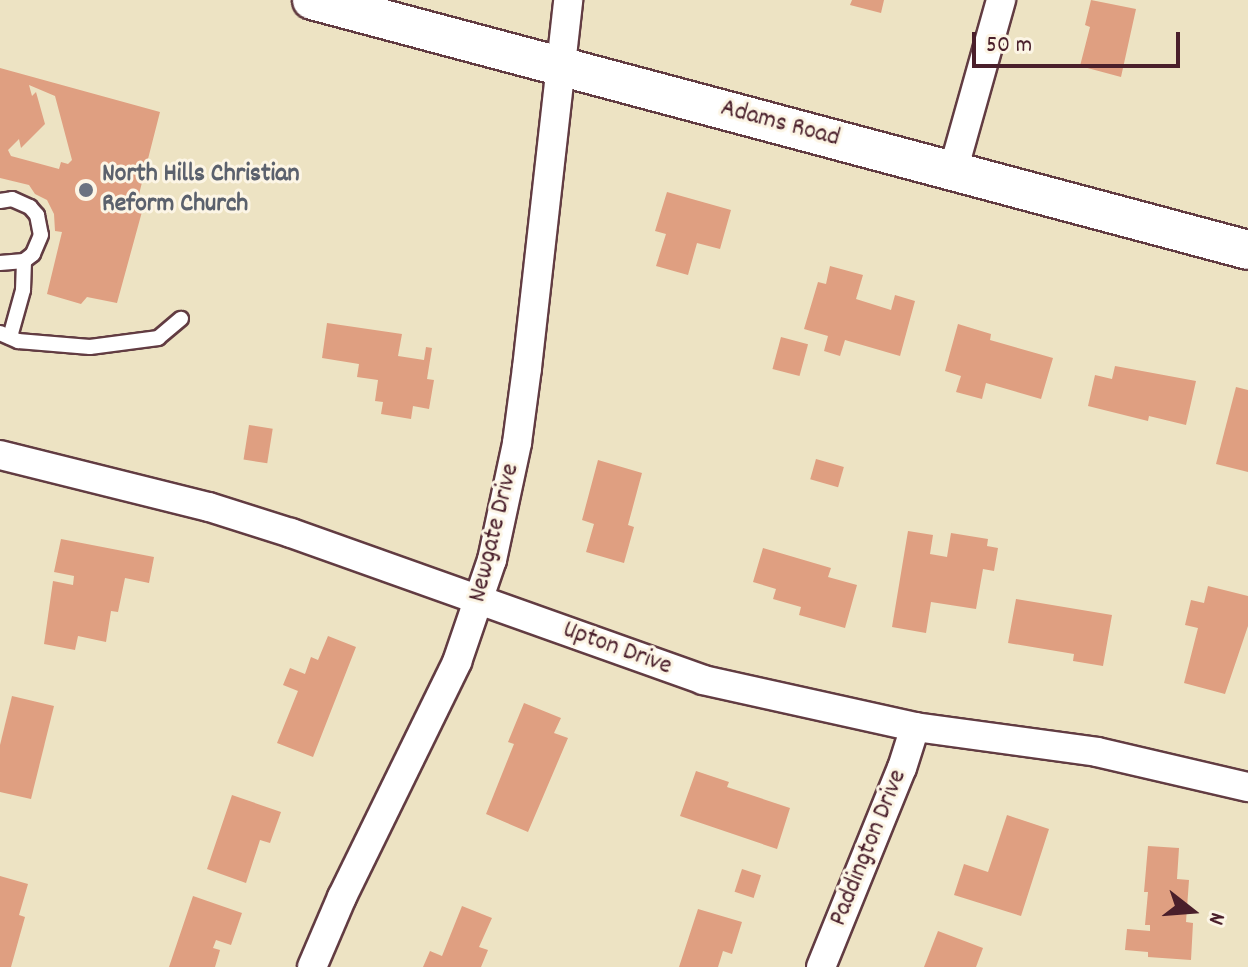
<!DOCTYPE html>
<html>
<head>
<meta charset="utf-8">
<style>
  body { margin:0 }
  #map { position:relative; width:1248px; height:967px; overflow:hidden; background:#ede3c3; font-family:Dekko,sans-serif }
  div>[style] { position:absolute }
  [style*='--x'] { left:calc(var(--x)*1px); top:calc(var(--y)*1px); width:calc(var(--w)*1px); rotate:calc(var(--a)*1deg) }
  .building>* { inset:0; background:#df9f81; transform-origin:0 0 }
  .roads { filter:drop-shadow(2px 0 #623c42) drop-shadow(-2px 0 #623c42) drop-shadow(0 2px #623c42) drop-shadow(0 -2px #623c42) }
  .lane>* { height:14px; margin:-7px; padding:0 7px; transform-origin:7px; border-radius:7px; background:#fff }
  .street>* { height:28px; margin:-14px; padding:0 14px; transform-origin:14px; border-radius:14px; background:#fff }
  .secondary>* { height:38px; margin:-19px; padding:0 19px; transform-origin:19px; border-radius:19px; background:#fff }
  .dots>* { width:22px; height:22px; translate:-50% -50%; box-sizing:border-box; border:4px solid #fcf5e5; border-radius:50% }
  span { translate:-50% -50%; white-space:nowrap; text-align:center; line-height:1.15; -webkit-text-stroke:6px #fcf5e5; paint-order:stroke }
  .street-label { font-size:26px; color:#4a1f2b }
  .worship-label { font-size:26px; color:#5b616d; font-weight:700 }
  .left { translate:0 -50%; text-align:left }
  .north { position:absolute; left:1152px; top:871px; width:80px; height:80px; -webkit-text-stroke:6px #fcf5e5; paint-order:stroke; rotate:107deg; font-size:22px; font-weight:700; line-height:32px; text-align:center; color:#4a1f2b }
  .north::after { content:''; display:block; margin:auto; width:28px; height:36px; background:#4a1f2b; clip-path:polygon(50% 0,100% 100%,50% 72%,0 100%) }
  .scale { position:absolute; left:972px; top:32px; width:208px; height:36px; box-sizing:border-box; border:4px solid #4a1f2b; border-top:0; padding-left:10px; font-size:24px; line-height:28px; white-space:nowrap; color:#4a1f2b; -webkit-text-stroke:6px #fcf5e5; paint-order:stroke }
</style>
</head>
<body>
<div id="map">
  <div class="building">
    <i style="clip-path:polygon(852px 0,884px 0,881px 13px,850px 5px)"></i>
    <i style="clip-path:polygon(1091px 0,1136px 9px,1121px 77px,1080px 66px,1090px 27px,1085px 25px)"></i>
    <i style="clip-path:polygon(evenodd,0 68px,160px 112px,137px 202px,143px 208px,117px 303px,87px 297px,81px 304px,47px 294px,62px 232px,55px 231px,54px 214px,47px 200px,35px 194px,29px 185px,0 178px,0 68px,29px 85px,55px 96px,72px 160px,68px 164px,61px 162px,59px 169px,11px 156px,8px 150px,19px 139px,21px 148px,45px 124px,36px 92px,32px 96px,29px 85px)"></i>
    <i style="clip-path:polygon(667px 192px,731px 210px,720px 249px,697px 243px,688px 275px,656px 266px,666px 234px,655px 231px)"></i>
    <i style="clip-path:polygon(830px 266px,863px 275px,856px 299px,891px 310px,895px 295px,915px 301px,900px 356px,845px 340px,840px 356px,824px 351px,828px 336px,804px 329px,818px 282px,826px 284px)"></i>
    <i style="clip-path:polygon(327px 323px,402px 334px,398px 356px,424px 360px,426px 347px,432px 348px,427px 379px,434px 380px,429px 409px,413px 406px,411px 419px,381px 414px,383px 402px,375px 401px,378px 380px,357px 377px,359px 364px,322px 358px)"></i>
    <i style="clip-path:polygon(958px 324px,991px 334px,990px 340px,1053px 358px,1041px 399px,986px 383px,982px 399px,956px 392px,961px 376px,945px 371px)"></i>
    <i style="left:781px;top:337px;width:28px;height:33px;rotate:15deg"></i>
    <i style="clip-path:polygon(1115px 366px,1196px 381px,1186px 425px,1149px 416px,1148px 421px,1088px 406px,1095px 375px,1112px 379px)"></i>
    <i style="clip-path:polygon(1236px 387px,1248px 390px,1248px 472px,1216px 464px)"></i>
    <i style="left:249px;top:425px;width:24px;height:35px;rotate:9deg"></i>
    <i style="left:816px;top:459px;width:29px;height:21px;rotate:16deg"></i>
    <i style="clip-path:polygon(598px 460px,642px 473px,628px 525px,634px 527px,624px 563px,586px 552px,594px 524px,582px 520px)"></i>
    <i style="clip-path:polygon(908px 531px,933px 535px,930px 554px,947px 557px,951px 533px,988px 539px,987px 546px,998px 548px,994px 571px,983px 569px,976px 609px,931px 602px,926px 633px,892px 627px)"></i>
    <i style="clip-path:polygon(61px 539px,154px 557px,149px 583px,125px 578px,118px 612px,111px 611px,106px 642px,78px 636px,75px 650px,44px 644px,53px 581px,73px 585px,74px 576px,54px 572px)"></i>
    <i style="clip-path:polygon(763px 548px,831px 568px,828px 577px,857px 585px,845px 628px,799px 615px,801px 607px,773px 599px,776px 589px,753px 582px)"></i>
    <i style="clip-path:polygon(1208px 586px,1248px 596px,1248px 626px,1225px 694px,1184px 683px,1198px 628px,1185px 625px,1191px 600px,1204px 603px)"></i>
    <i style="clip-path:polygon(1016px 599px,1112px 615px,1103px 666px,1073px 661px,1074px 654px,1008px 643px)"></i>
    <i style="clip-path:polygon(328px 636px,356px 647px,313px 757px,277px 743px,298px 691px,283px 685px,290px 668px,305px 674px,311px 657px,318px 660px)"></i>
    <i style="clip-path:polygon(12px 696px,54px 706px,31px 799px,0 792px,0 745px)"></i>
    <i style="clip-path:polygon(524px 703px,561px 718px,554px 733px,568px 738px,528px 832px,486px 814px,514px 744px,508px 742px)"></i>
    <i style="clip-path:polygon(696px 771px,729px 782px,727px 787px,790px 808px,777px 849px,680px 816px)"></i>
    <i style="clip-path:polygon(232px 795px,281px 812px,270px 843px,260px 840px,246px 883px,207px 869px)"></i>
    <i style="clip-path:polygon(1007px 815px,1049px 829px,1021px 916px,954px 895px,964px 864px,988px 872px)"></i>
    <i style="clip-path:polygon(1148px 846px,1179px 848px,1177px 879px,1189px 880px,1186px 922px,1193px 923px,1191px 960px,1148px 957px,1148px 952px,1125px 950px,1127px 929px,1150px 931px,1150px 925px,1145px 925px,1148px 892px,1144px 892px)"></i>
    <i style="left:742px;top:869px;width:20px;height:24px;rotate:18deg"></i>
    <i style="clip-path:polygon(0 876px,28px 884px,19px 915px,25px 917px,11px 967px,0 967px)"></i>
    <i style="clip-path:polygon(193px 896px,242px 913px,231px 945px,216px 940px,213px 948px,220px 950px,215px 967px,169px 967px)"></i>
    <i style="clip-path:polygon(462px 906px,492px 918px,479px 947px,488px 950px,481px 967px,423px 967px,430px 951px,442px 956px)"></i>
    <i style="clip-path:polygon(698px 909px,742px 922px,732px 954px,723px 951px,718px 967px,679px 967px)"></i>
    <i style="clip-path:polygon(938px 931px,983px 948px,976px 967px,924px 967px)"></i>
  </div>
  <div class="roads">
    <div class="lane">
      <i style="--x:0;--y:201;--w:12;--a:-9"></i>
      <i style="--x:12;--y:199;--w:20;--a:24"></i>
      <i style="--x:30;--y:207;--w:11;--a:49"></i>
      <i style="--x:37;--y:215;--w:20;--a:79"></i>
      <i style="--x:41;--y:235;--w:21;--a:113"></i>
      <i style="--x:33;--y:254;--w:11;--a:142"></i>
      <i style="--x:24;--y:261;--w:24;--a:175"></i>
      <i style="--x:0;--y:333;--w:20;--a:24"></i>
      <i style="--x:18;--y:341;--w:72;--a:4.8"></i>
      <i style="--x:90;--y:347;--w:69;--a:-7.5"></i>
      <i style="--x:158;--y:338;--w:30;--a:-40"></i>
      <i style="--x:10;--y:337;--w:49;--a:-74.5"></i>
      <i style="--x:23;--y:290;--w:29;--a:-88"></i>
    </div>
    <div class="street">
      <i style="--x:953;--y:171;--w:178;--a:-74.3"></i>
      <i style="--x:0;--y:455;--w:215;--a:14"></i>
      <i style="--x:209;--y:507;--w:86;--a:17.6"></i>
      <i style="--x:291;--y:533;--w:437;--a:19.6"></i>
      <i style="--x:703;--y:680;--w:217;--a:12.5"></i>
      <i style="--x:915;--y:727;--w:184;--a:7.8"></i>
      <i style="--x:1097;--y:752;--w:155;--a:13.1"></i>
      <i style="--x:312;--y:967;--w:76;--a:-66.8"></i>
      <i style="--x:342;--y:897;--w:262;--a:-63.9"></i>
      <i style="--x:457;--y:662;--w:108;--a:-71.1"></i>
      <i style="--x:492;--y:560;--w:120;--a:-77.9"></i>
      <i style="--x:517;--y:443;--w:76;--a:-82.4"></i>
      <i style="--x:527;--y:368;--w:370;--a:-83.6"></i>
      <i style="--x:821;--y:967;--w:215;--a:-67.9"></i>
      <i style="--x:902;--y:768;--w:43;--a:-72.4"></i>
    </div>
    <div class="secondary">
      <i style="--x:312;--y:0;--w:969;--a:14.95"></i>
    </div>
  </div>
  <div class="dots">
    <i style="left:86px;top:190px;background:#6b7280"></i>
  </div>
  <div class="street-label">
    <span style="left:780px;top:124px;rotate:15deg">Adams Road</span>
    <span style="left:495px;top:533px;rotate:-76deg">Newgate Drive</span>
    <span style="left:617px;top:649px;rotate:20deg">Upton Drive</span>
    <span style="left:869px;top:848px;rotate:-68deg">Paddington Drive</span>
  </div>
  <div class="worship-label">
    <span class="left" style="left:102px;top:190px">North Hills Christian<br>Reform Church</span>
  </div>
  <div class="north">N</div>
  <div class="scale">50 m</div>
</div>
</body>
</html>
